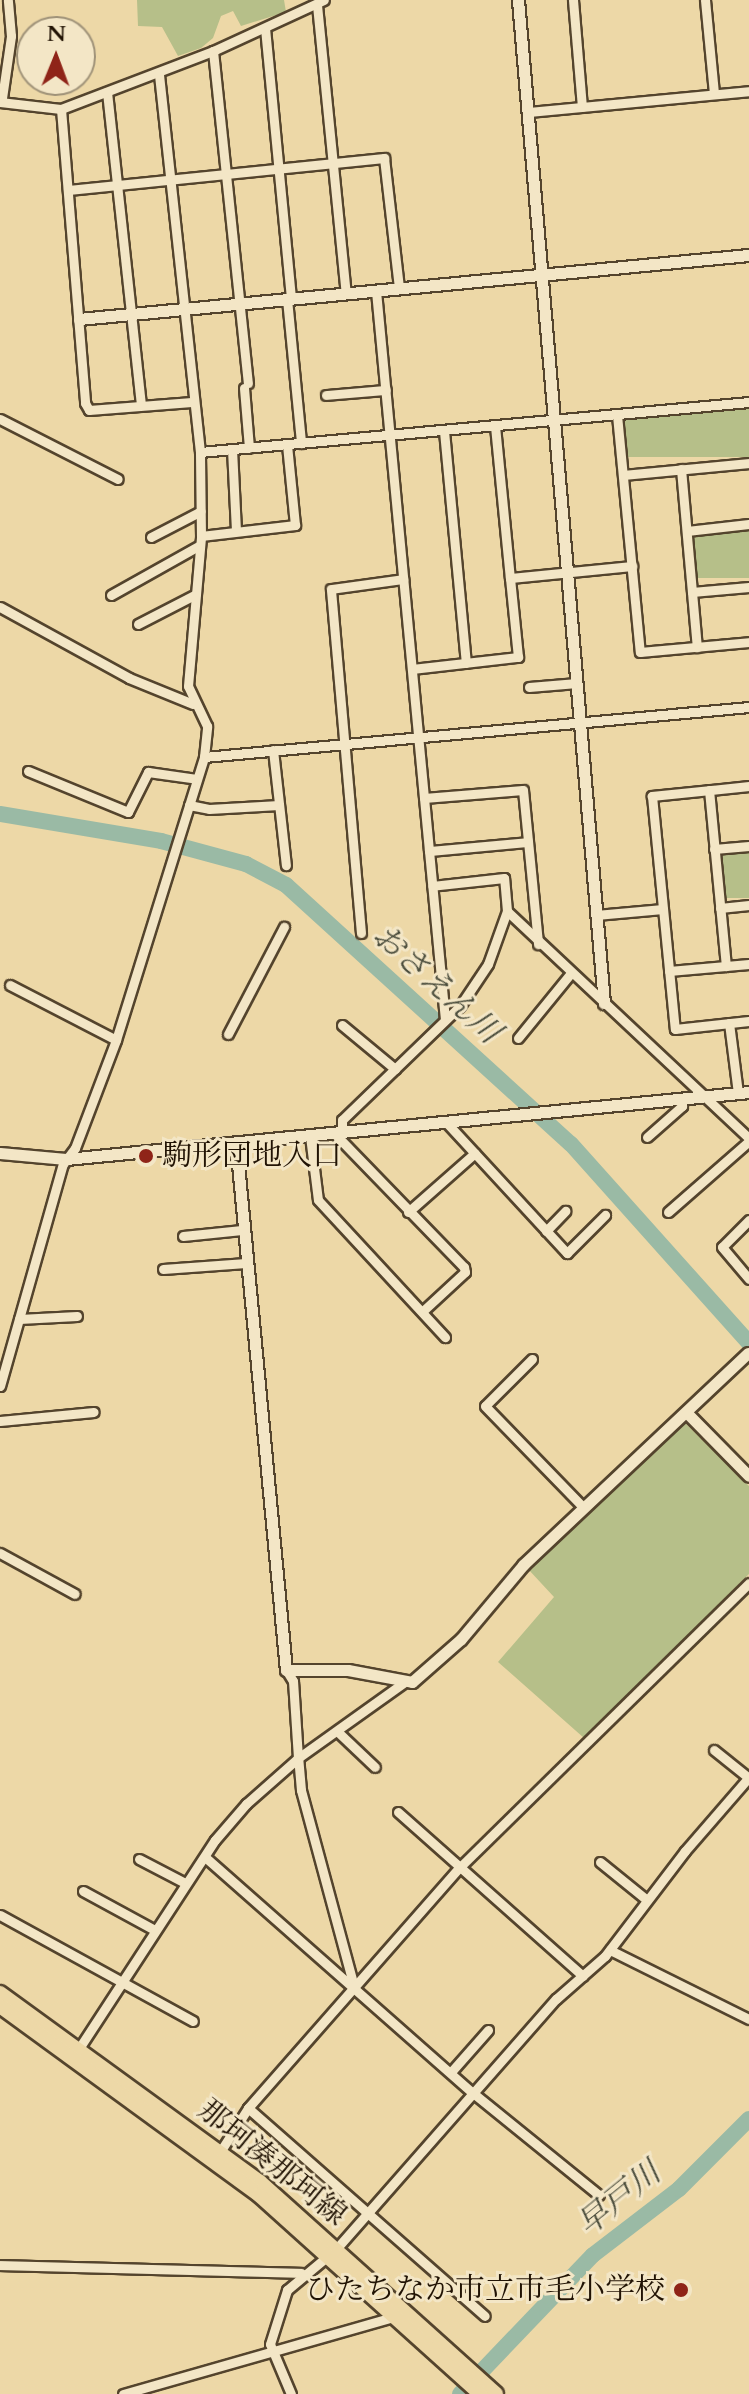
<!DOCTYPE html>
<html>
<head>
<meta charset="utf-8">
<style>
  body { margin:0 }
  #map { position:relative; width:749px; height:2394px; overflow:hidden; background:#edd8a7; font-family:Cardo,"Noto Serif JP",serif }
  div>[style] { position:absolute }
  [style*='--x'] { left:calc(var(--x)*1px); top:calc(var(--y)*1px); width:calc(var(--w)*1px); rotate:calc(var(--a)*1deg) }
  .green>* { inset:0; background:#b6bf89; transform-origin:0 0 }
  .river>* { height:16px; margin:-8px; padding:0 8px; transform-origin:8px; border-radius:8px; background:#9abaa5 }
  .roads { filter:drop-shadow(2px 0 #54442d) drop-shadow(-2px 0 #54442d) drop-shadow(0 2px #54442d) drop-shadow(0 -2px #54442d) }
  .minor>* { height:9px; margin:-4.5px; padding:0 4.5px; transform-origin:4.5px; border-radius:4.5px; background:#f3e6c6 }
  .tertiary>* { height:11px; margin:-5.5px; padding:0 5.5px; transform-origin:5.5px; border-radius:5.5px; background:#f3e6c6 }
  .primary>* { height:14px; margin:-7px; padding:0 7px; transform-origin:7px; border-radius:7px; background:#edd8a7 }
  .dots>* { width:22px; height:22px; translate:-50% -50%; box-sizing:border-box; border:4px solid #f3e6c6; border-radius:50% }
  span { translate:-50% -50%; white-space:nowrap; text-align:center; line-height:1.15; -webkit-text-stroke:6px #f3e6c6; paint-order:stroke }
  .poi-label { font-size:30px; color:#211304 }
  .left { translate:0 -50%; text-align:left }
  .right { translate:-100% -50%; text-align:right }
  .street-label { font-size:30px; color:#211304 }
  .water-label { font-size:32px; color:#4b4d3c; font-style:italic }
  .north { position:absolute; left:16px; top:16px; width:80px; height:80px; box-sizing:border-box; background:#f3e6c6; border:2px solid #9f9278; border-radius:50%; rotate:1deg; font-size:22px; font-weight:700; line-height:32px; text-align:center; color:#211304 }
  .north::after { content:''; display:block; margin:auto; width:28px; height:36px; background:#8f2418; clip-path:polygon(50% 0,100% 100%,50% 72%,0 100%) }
</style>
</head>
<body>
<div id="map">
  <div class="green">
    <i style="clip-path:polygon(137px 0,284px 0,286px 12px,241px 26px,233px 11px,221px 16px,213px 38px,201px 48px,178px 56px,162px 27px,138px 26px)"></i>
    <i style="left:749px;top:407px;width:50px;height:129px;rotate:90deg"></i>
    <i style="left:749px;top:528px;width:50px;height:60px;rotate:90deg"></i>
    <i style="left:749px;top:850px;width:48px;height:27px;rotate:90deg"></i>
    <i style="clip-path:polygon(685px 1423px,749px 1486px,749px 1574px,584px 1738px,498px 1662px,554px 1597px,528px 1569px)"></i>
  </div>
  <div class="river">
    <i style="--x:0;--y:814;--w:163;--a:9.5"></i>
    <i style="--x:161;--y:841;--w:88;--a:15.1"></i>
    <i style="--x:246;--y:864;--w:45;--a:27.7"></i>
    <i style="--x:286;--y:885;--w:385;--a:42.3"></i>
    <i style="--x:571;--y:1144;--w:267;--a:48.2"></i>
    <i style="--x:460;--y:2394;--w:192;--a:-46.3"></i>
    <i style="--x:593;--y:2255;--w:108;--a:-37.5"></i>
    <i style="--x:679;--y:2189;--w:99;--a:-45"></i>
  </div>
  <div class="roads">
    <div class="minor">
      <i style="--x:573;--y:0;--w:107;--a:85.2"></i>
      <i style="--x:705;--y:0;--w:94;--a:84.5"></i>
      <i style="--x:317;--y:5;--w:289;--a:84.3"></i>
      <i style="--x:265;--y:28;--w:272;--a:84.5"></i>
      <i style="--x:213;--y:51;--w:334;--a:84"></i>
      <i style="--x:107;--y:92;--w:315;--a:83.8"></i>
      <i style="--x:2;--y:98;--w:63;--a:-81.7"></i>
      <i style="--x:11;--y:36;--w:36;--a:-95"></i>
      <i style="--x:0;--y:102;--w:61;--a:6.5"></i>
      <i style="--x:61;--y:109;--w:163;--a:-20.9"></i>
      <i style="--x:213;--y:51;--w:122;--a:-24.7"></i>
      <i style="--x:61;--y:109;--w:295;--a:85.3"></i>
      <i style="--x:85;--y:403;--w:8;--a:60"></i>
      <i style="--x:89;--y:410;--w:103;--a:-4.4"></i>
      <i style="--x:528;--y:112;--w:222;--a:-5.4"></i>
      <i style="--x:68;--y:190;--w:318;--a:-5.8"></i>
      <i style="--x:384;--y:158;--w:131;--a:83.4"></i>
      <i style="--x:376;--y:291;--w:732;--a:84.59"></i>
      <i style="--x:287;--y:299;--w:145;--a:84.4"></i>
      <i style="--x:244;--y:388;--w:60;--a:85.2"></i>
      <i style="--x:326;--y:395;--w:60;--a:-4.8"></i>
      <i style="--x:617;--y:415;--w:238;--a:84.5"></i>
      <i style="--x:640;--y:652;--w:109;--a:-5.2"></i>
      <i style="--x:0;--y:419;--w:132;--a:27"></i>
      <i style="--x:495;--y:426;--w:153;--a:84.4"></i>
      <i style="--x:444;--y:431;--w:233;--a:84.6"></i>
      <i style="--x:232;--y:449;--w:82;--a:87.2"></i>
      <i style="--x:200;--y:452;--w:551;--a:-5.2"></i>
      <i style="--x:681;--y:469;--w:179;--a:84.9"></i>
      <i style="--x:623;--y:475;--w:127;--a:-5.4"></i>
      <i style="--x:687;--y:531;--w:62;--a:-6.4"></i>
      <i style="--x:201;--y:536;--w:95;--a:-6.7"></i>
      <i style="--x:295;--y:525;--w:80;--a:-95.7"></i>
      <i style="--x:151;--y:537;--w:56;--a:-27.5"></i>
      <i style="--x:692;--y:592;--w:57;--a:-5"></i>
      <i style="--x:111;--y:595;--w:102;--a:-29.3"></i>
      <i style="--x:0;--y:607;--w:147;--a:28.8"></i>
      <i style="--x:129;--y:678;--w:69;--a:22.1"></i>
      <i style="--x:138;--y:624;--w:65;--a:-27.3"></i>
      <i style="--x:412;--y:669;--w:107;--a:-6.5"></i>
      <i style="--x:518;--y:657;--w:79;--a:-95.8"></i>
      <i style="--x:510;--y:578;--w:123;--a:-5.6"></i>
      <i style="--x:529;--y:687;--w:48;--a:-4.8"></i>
      <i style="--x:273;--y:750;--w:116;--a:83.6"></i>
      <i style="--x:204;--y:757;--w:547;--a:-5.24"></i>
      <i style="--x:28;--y:771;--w:108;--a:22.3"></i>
      <i style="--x:128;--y:812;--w:45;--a:-63.4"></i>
      <i style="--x:148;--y:772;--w:49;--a:8.1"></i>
      <i style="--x:749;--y:786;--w:98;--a:174.1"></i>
      <i style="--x:652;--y:796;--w:234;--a:84.4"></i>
      <i style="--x:675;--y:1029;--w:74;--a:-6.2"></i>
      <i style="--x:709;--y:790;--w:177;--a:84.5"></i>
      <i style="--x:424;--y:798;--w:99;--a:-4.6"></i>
      <i style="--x:523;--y:790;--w:155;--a:84.4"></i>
      <i style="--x:189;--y:805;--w:20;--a:11"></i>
      <i style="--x:209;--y:809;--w:70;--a:-3.3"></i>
      <i style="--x:714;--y:849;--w:35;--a:-5"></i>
      <i style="--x:429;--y:851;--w:99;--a:-5.2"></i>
      <i style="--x:720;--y:908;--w:29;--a:-6"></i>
      <i style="--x:507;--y:911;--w:332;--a:43.2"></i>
      <i style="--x:596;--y:915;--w:67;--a:-5.1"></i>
      <i style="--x:361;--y:933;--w:345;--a:-95"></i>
      <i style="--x:331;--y:589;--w:73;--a:-7.9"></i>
      <i style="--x:669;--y:971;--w:80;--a:-5"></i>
      <i style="--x:10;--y:985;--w:119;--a:27.4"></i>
      <i style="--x:729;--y:1023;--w:71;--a:82.7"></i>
      <i style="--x:342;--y:1025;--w:69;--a:39.7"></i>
      <i style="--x:228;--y:1034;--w:121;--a:-62.4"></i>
      <i style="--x:518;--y:1038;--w:84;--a:-50.8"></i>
      <i style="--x:445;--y:1121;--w:180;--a:47.3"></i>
      <i style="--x:567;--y:1253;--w:54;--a:-45"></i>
      <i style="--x:342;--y:1132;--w:12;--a:-90"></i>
      <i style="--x:342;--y:1120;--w:164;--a:-44"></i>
      <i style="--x:460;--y:1006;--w:50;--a:-56.3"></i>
      <i style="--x:488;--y:964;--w:56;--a:-70.3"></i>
      <i style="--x:507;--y:911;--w:33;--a:-95"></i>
      <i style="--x:504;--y:878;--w:72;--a:173.7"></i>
      <i style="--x:334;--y:1133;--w:187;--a:45.9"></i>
      <i style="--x:464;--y:1267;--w:5;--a:79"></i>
      <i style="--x:465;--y:1272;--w:56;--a:137.2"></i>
      <i style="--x:310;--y:1136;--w:64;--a:82.9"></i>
      <i style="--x:318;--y:1200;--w:187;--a:47.2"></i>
      <i style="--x:647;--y:1137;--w:47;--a:-41.5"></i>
      <i style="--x:682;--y:1106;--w:6;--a:-90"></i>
      <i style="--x:408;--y:1212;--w:89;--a:-41.4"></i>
      <i style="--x:668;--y:1212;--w:108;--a:-41.2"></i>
      <i style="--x:749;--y:1220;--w:38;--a:135"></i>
      <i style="--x:722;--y:1247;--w:42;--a:49.8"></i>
      <i style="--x:546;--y:1231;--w:28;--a:-46"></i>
      <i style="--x:183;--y:1236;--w:59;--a:-5.8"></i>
      <i style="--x:163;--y:1269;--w:83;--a:-4.1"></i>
      <i style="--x:19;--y:1319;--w:58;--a:-3"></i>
      <i style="--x:532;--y:1359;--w:66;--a:135"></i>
      <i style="--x:485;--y:1406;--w:142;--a:45.9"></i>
      <i style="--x:0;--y:1386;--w:231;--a:-74.2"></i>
      <i style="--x:63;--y:1164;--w:20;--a:-53"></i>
      <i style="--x:75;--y:1148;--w:116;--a:-69.2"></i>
      <i style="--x:116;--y:1040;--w:296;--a:-72.7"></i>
      <i style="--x:204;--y:757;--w:31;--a:-84"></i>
      <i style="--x:207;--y:726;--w:44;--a:-115.4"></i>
      <i style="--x:188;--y:686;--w:151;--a:-85"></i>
      <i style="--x:201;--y:536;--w:84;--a:-90.7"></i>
      <i style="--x:200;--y:452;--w:381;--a:-96.2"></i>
      <i style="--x:0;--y:1421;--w:94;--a:-5.5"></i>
      <i style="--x:0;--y:1553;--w:85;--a:28.7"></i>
      <i style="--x:337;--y:1731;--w:52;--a:43.5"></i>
      <i style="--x:714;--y:1750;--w:45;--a:38.7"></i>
      <i style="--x:398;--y:1812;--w:247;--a:41.6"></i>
      <i style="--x:205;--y:1857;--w:357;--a:41.4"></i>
      <i style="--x:473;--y:2093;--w:162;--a:39"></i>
      <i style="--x:139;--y:1859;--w:52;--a:27.6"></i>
      <i style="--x:600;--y:1862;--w:60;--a:39"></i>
      <i style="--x:83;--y:1891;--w:80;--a:28.5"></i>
      <i style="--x:0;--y:1915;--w:220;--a:28.8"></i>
      <i style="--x:610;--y:1950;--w:155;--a:26.4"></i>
      <i style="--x:353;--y:1983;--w:200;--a:-105.1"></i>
      <i style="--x:301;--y:1790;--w:32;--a:-95"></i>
      <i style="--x:298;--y:1758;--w:129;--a:-35.5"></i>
      <i style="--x:76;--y:2053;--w:254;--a:-56.9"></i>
      <i style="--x:215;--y:1840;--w:48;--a:-49.3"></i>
      <i style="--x:246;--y:1804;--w:69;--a:-41.5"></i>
      <i style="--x:298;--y:1758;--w:77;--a:-93.7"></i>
      <i style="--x:293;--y:1681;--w:13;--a:-122"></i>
      <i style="--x:451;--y:2072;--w:56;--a:-48.6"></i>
      <i style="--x:248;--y:2108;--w:315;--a:41.3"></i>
      <i style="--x:220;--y:2152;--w:52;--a:-57.5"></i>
      <i style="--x:248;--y:2108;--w:321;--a:-48.7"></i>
      <i style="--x:460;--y:1867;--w:405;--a:-44.5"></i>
      <i style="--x:337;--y:2248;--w:332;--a:-48.7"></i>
      <i style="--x:556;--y:1999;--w:65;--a:-41.3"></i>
      <i style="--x:605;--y:1956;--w:132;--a:-52.7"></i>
      <i style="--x:685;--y:1851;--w:98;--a:-49.1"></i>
      <i style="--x:0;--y:2265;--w:301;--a:1.5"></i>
      <i style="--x:123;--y:2394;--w:285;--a:-15.9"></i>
      <i style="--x:291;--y:2394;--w:54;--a:-112.8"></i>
      <i style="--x:270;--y:2344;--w:57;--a:-72.5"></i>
      <i style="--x:287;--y:2290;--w:55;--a:-39.8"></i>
    </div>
    <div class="tertiary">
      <i style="--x:518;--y:0;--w:1007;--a:85.1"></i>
      <i style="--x:79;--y:319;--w:673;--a:-5.46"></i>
      <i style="--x:236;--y:1143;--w:529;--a:84.58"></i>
      <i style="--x:286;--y:1670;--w:62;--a:0"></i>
      <i style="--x:348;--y:1670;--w:65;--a:10.6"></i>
      <i style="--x:412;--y:1682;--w:65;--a:-41.3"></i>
      <i style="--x:461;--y:1639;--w:97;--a:-50"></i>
      <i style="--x:523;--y:1565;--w:309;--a:-43.3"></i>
      <i style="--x:0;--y:1153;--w:66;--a:5.2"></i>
      <i style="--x:66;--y:1159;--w:686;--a:-5.6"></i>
      <i style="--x:687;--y:1413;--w:88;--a:45.5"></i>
    </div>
    <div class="primary">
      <i style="--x:0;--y:1993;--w:321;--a:36"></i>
      <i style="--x:260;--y:2182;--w:317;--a:41.9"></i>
      <i style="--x:0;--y:2006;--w:321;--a:36.1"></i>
      <i style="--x:259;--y:2195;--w:297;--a:42"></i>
    </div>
  </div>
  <div class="dots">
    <i style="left:146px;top:1156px;background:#8f2418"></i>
    <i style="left:681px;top:2290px;background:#8f2418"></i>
  </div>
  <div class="poi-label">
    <span class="left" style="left:162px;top:1156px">駒形団地入口</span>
    <span class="right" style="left:665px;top:2290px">ひたちなか市立市毛小学校</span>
  </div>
  <div class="street-label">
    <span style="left:272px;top:2163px;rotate:39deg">那珂湊那珂線</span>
  </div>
  <div class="water-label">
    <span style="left:436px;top:984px;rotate:42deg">おさえん川</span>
    <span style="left:619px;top:2199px;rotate:-39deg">早戸川</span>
  </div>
  <div class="north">N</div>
</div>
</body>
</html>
